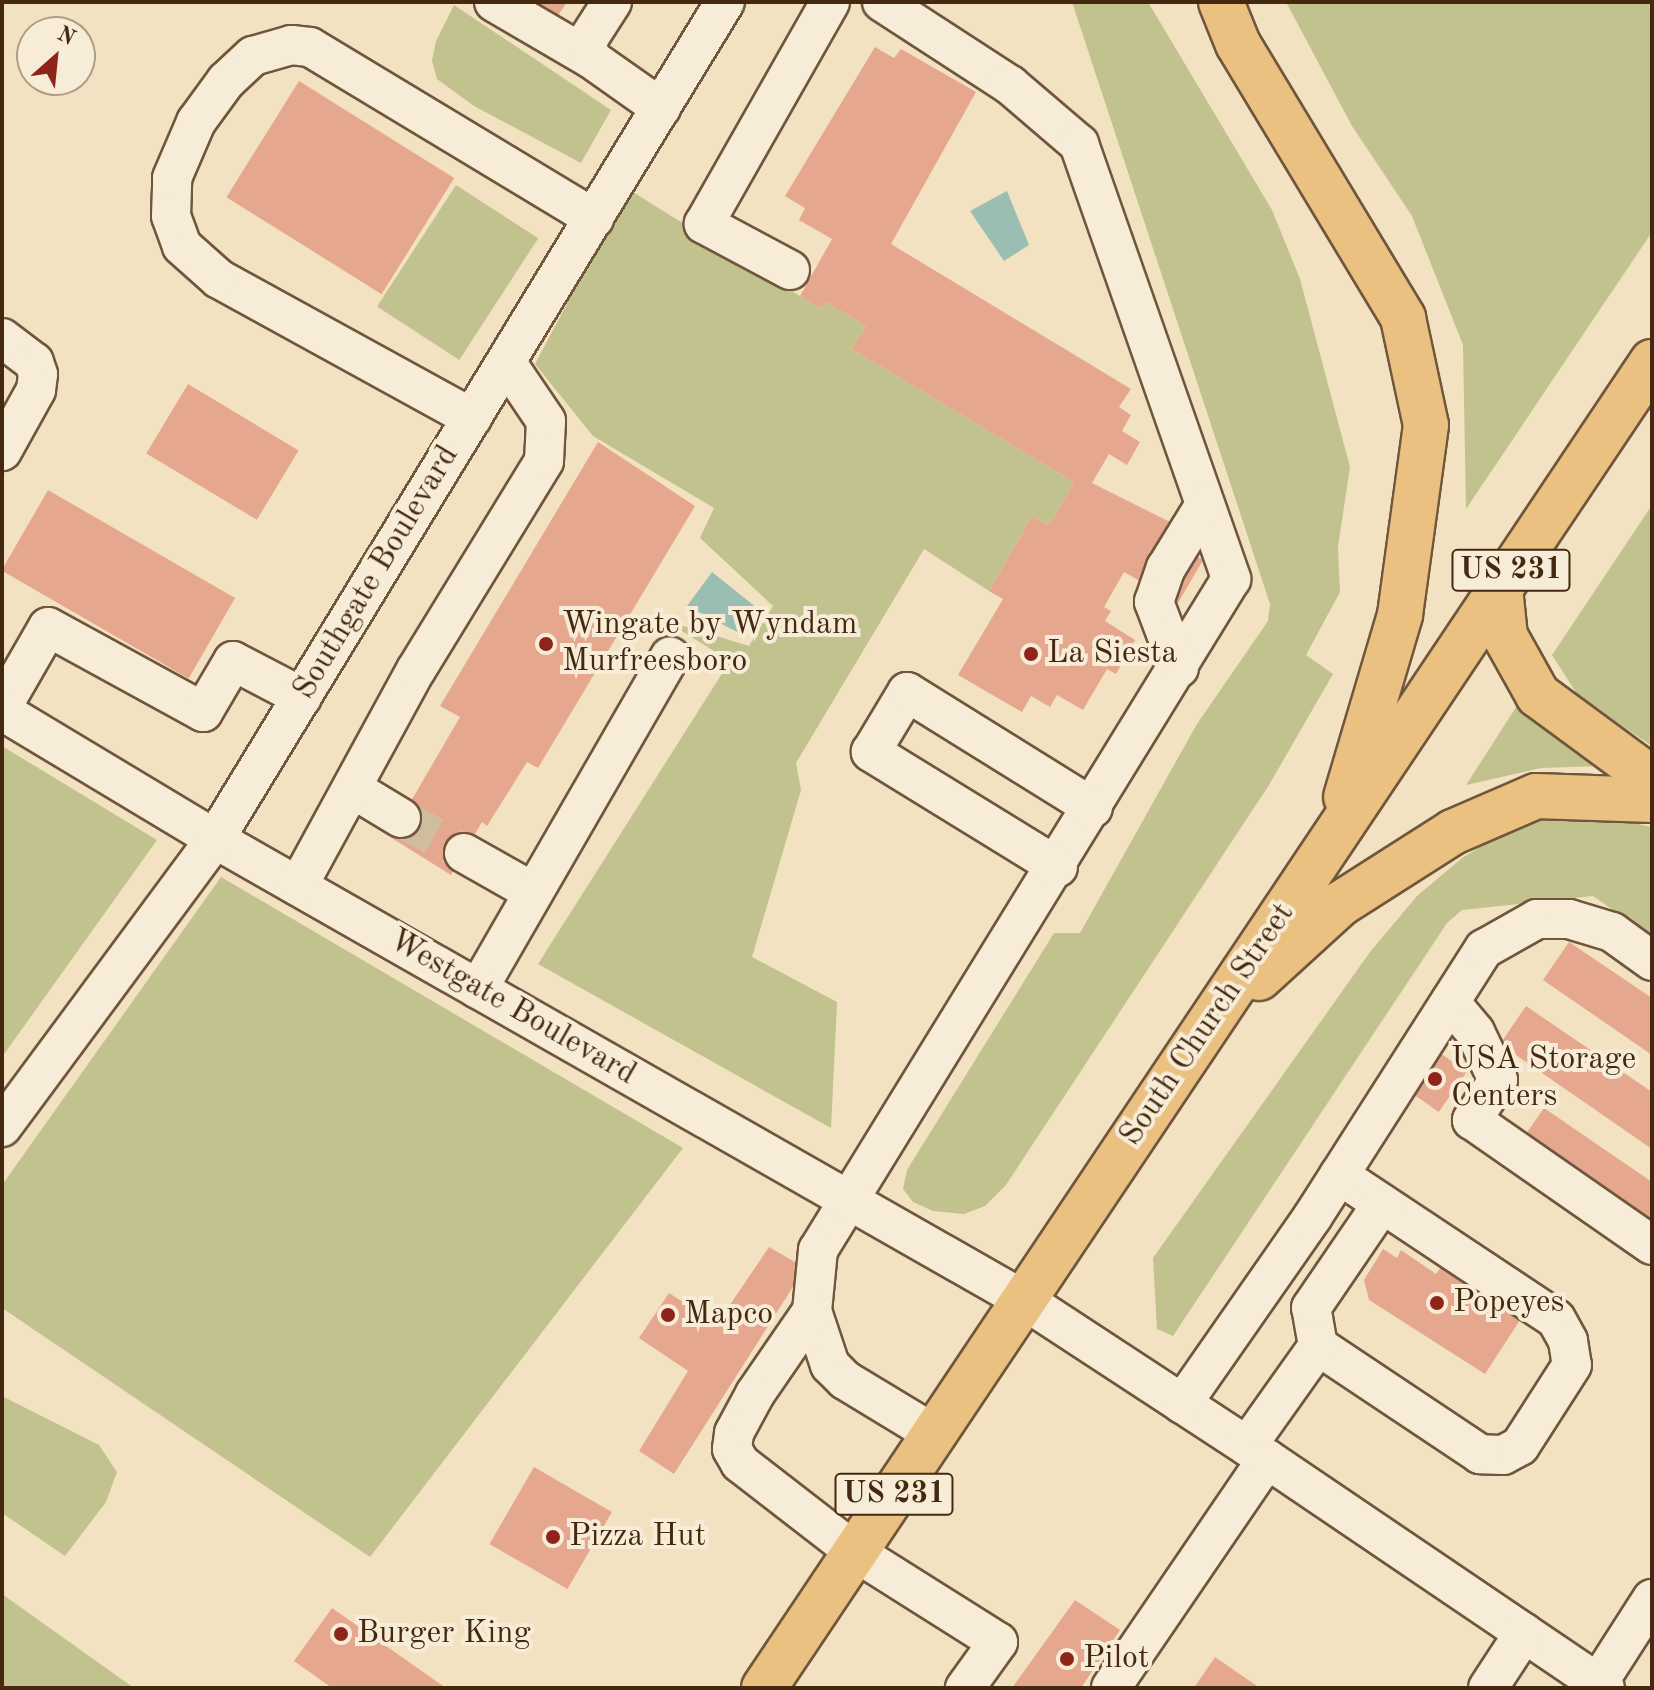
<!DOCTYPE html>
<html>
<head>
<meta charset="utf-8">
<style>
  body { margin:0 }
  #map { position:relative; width:1654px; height:1690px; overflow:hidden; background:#f3e2c1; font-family:"Old Standard TT",serif }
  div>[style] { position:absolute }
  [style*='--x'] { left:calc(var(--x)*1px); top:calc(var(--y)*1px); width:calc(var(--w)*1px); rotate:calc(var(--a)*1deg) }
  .green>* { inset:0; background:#c1c28e; transform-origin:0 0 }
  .water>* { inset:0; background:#9bbeb3 }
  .building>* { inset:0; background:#e5a88e; transform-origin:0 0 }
  .minor-tunnel>* { height:38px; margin-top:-19px; transform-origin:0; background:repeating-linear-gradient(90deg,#d0bd9e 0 38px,transparent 0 57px) }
  .roads { filter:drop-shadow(2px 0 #70563c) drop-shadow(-2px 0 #70563c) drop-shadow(0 2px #70563c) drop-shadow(0 -2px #70563c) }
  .minor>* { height:38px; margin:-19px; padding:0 19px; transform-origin:19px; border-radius:19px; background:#f7ecd7 }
  .highway>* { height:44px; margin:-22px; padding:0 22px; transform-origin:22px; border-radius:22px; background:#eac180 }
  .dots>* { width:22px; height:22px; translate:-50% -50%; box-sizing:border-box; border:4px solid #f7ecd7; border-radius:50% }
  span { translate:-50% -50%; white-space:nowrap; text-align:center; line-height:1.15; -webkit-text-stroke:8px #f7ecd7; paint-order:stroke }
  .shield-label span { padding:2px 6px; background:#f7ecd7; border:2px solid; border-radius:6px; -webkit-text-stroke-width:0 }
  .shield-label { font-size:30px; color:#442810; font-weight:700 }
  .street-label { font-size:32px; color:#442810 }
  .poi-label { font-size:32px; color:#442810 }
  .left { translate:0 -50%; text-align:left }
  .frame { position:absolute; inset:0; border:4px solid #442810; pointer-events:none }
  .north { position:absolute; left:16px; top:16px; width:80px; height:80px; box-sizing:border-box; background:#f7ecd7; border:2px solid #af9e87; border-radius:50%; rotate:27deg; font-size:22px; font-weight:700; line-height:32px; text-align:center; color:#442810 }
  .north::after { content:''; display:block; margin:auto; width:28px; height:36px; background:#8f2418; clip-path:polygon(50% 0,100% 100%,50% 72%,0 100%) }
</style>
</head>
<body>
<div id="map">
  <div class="green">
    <i style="clip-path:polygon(1072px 2px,1148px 2px,1272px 210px,1300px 279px,1350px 467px,1338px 547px,1340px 592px,1306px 655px,1333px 674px,1269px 785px,1006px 1185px,985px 1206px,964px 1214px,933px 1211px,913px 1202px,903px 1189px,907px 1170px,1054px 933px,1080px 933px,1197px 724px,1268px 621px,1270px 604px)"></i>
    <i style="clip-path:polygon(1286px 2px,1652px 2px,1652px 232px,1466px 509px,1463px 345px,1412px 216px,1352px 126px)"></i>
    <i style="clip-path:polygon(454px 5px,611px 110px,581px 163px,474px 106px,437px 79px,432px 61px,436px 41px)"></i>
    <i style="left:456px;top:185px;width:98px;height:145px;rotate:33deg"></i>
    <i style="clip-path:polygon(628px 189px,800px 296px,822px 309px,826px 302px,866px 326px,852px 349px,1074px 482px,1049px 525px,1032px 516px,989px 591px,924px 549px,796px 763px,801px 790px,752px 957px,837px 1002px,831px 1128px,538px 964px,730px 661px,664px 620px,749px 646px,773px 606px,700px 538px,714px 508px,593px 436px,535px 364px)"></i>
    <i style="clip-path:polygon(1652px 505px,1652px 746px,1579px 697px,1552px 655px)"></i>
    <i style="clip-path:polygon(1522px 698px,1602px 766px,1541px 768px,1466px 785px)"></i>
    <i style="clip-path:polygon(2px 746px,157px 840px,2px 1057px)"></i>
    <i style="clip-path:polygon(1579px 812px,1652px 827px,1652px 937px,1593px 896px,1462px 910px,1447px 923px,1173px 1336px,1157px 1329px,1153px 1258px,1370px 952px,1417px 896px,1462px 858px,1516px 825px)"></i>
    <i style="clip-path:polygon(221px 877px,683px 1148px,370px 1557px,2px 1308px,2px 1185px)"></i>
    <i style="clip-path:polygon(2px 1396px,99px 1445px,117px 1472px,106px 1502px,65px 1556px,2px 1513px)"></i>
    <i style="clip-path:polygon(2px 1594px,134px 1688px,2px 1688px)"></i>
  </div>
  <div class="water">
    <i style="clip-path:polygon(1007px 191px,1029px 245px,1004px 261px,970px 211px)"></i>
    <i style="clip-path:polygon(712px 572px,757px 608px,743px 635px,687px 606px)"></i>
  </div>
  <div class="building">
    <i style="clip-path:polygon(522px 2px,567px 2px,553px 23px)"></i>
    <i style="clip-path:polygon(875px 47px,894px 58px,901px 49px,976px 92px,891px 244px,1131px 389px,1119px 407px,1131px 415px,1122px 431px,1140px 442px,1127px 465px,1109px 454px,1092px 483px,1172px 523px,1164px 537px,1203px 560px,1178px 603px,1124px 572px,1104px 607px,1111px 611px,1105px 621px,1135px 640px,1116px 674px,1107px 669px,1083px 710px,1057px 695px,1050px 707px,1031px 696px,1022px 712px,958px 675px,1003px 599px,989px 591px,1032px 516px,1049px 525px,1074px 482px,852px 349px,866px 326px,826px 302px,822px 309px,800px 296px,832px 239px,799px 220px,805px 208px,785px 196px)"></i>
    <i style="left:299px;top:81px;width:183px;height:137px;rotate:32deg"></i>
    <i style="left:188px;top:384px;width:129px;height:81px;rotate:31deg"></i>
    <i style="clip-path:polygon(598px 442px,695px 506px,538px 768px,527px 762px,487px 826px,482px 822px,451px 875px,390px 837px,460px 717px,440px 706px)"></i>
    <i style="left:48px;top:490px;width:216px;height:93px;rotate:30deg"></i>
    <i style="clip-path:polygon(1569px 942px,1652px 998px,1652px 1055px,1543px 980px)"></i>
    <i style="clip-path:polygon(1526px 1006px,1652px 1092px,1652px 1149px,1500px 1044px)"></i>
    <i style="left:1430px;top:1046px;width:45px;height:49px;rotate:35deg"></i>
    <i style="clip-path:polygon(1544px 1108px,1652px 1182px,1652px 1236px,1519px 1144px)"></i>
    <i style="clip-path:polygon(769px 1247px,805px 1268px,674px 1474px,639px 1451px,688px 1371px,639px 1338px,669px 1293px,717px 1324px)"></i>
    <i style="clip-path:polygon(1383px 1249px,1397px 1258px,1401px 1250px,1436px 1274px,1441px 1267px,1470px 1285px,1465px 1294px,1497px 1314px,1501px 1308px,1520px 1320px,1485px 1374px,1369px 1300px,1364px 1280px)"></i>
    <i style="left:534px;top:1467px;width:90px;height:89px;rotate:30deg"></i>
    <i style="clip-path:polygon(1075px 1600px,1120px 1630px,1081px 1688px,1012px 1688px)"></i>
    <i style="clip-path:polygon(332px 1608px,446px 1688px,332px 1688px,294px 1661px)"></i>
    <i style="clip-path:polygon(1215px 1657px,1260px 1688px,1194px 1688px)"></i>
  </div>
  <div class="minor-tunnel">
    <i style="--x:401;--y:818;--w:72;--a:29.1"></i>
  </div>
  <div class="roads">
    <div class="minor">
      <i style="--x:494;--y:2;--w:111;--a:30.3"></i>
      <i style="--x:612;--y:2;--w:46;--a:122.7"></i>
      <i style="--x:587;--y:41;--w:17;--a:80"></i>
      <i style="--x:590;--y:58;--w:87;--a:35.2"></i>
      <i style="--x:882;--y:2;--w:153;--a:33"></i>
      <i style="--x:1010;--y:85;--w:91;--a:40.5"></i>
      <i style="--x:1079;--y:144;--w:461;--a:70.7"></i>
      <i style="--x:1231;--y:579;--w:788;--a:121.61"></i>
      <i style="--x:818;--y:1250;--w:61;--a:95.6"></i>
      <i style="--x:812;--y:1311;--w:57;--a:71.6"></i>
      <i style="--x:830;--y:1365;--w:21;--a:45"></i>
      <i style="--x:845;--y:1380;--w:104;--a:31.2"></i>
      <i style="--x:790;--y:270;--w:98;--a:-151.9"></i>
      <i style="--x:704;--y:224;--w:255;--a:-60.4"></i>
      <i style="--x:2;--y:338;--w:40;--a:37"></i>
      <i style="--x:34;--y:362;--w:13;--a:72"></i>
      <i style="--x:38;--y:374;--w:16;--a:97"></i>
      <i style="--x:36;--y:390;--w:70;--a:119.1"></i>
      <i style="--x:472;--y:418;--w:289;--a:-151.2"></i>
      <i style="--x:219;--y:279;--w:50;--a:-138.3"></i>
      <i style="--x:182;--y:246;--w:32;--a:-110"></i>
      <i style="--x:171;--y:216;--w:38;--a:-88"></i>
      <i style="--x:172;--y:178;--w:61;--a:-66.8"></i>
      <i style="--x:196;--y:122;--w:51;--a:-53.8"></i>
      <i style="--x:226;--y:81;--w:37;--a:-43"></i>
      <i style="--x:253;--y:56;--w:40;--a:-16"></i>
      <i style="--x:291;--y:45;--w:19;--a:6"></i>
      <i style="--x:310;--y:47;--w:332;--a:31.1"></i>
      <i style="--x:1179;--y:668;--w:71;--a:-110.7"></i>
      <i style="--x:1154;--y:602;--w:36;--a:-71"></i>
      <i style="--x:1166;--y:568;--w:73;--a:-58.5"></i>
      <i style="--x:2;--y:707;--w:92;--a:-60.1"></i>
      <i style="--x:48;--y:627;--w:177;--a:28.7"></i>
      <i style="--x:203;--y:712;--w:59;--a:-59.5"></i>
      <i style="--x:233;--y:661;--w:78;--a:27.6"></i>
      <i style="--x:2;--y:711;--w:249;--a:31"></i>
      <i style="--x:215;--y:839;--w:931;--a:29.68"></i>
      <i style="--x:1024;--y:1300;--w:290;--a:33.2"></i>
      <i style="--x:1267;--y:1459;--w:277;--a:124.3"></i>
      <i style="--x:353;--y:789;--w:56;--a:31.1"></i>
      <i style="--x:464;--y:853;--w:79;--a:29.5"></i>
      <i style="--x:1058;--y:867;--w:220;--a:-148.4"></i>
      <i style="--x:871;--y:752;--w:70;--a:-59"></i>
      <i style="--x:907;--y:692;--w:219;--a:31.9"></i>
      <i style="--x:298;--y:886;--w:246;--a:-61.4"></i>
      <i style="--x:416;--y:670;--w:245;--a:-58.5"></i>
      <i style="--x:544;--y:461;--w:40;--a:-87.1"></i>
      <i style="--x:546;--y:421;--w:71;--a:-124.1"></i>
      <i style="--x:478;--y:989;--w:384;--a:-60"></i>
      <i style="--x:1450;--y:1002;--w:39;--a:50"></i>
      <i style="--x:1475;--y:1032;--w:53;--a:64.4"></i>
      <i style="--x:1498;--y:1080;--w:48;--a:123"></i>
      <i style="--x:1472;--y:1120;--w:219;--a:34.8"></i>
      <i style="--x:2;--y:1127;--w:358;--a:-53.5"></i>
      <i style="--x:215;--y:839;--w:980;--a:-58.65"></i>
      <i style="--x:1339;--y:1175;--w:260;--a:33.6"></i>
      <i style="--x:1556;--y:1319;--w:25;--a:61"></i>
      <i style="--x:1568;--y:1341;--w:24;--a:81"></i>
      <i style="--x:1572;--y:1365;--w:96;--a:122.7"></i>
      <i style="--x:1520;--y:1446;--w:19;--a:152"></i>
      <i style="--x:1503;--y:1455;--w:23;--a:-178"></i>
      <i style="--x:1480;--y:1454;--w:195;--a:-146.3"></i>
      <i style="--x:1318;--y:1346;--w:39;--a:-100"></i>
      <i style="--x:1311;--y:1308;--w:126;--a:-55.7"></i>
      <i style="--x:812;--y:1311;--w:101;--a:124.5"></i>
      <i style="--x:755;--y:1394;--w:44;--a:118.3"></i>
      <i style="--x:734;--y:1433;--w:16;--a:97"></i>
      <i style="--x:732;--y:1449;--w:16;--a:60"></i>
      <i style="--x:740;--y:1463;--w:145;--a:37.7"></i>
      <i style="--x:855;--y:1552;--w:169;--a:32.2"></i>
      <i style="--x:998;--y:1642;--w:57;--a:125.7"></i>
      <i style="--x:1182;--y:1404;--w:229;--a:-55.1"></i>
      <i style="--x:1313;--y:1216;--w:317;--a:-57.4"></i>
      <i style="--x:1484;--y:949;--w:61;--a:-29.5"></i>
      <i style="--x:1537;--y:919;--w:32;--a:0"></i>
      <i style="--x:1569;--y:919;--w:45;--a:16.8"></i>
      <i style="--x:1612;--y:932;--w:49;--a:35.9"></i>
      <i style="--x:1247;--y:1446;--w:123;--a:-54.6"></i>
      <i style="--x:1267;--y:1459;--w:408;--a:34.1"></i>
      <i style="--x:1598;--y:1683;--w:100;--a:-57.3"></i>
      <i style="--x:1488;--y:1688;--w:66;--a:-56.8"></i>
    </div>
    <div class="highway">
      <i style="--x:1221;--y:2;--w:45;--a:68"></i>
      <i style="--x:1238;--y:44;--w:320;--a:58.9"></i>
      <i style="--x:1403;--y:318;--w:109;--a:77.9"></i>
      <i style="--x:1426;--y:425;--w:192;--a:97.8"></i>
      <i style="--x:1400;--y:615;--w:190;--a:106.5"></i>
      <i style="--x:1500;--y:588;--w:48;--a:84.1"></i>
      <i style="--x:1505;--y:636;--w:68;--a:60.8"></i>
      <i style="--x:1538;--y:695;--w:142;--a:36.4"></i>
      <i style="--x:1259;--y:978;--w:110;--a:-42.4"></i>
      <i style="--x:1340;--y:904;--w:134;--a:-32.5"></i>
      <i style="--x:1453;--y:832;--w:90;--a:-23.4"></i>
      <i style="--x:1536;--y:796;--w:116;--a:2"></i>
      <i style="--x:764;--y:1688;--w:1596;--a:-56.19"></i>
    </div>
  </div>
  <div class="dots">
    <i style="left:546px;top:644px;background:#8f2418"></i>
    <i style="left:1031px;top:654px;background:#8f2418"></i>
    <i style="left:1435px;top:1079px;background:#8f2418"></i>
    <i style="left:1437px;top:1303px;background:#8f2418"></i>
    <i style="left:668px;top:1315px;background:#8f2418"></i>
    <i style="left:553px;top:1537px;background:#8f2418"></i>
    <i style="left:341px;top:1634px;background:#8f2418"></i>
    <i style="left:1067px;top:1659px;background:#8f2418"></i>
  </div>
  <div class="shield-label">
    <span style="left:1511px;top:570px">US 231</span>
    <span style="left:894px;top:1494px">US 231</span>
  </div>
  <div class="street-label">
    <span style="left:377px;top:573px;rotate:-59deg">Southgate Boulevard</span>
    <span style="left:512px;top:1008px;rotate:30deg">Westgate Boulevard</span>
    <span style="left:1208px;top:1025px;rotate:-56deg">South Church Street</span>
  </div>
  <div class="poi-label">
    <span class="left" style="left:562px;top:644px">Wingate by Wyndam<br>Murfreesboro</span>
    <span class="left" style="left:1047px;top:654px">La Siesta</span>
    <span class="left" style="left:1451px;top:1079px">USA Storage<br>Centers</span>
    <span class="left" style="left:1453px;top:1303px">Popeyes</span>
    <span class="left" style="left:684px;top:1315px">Mapco</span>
    <span class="left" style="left:569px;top:1537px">Pizza Hut</span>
    <span class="left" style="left:357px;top:1634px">Burger King</span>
    <span class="left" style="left:1083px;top:1659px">Pilot</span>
  </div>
  <div class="frame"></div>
  <div class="north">N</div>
</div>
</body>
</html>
